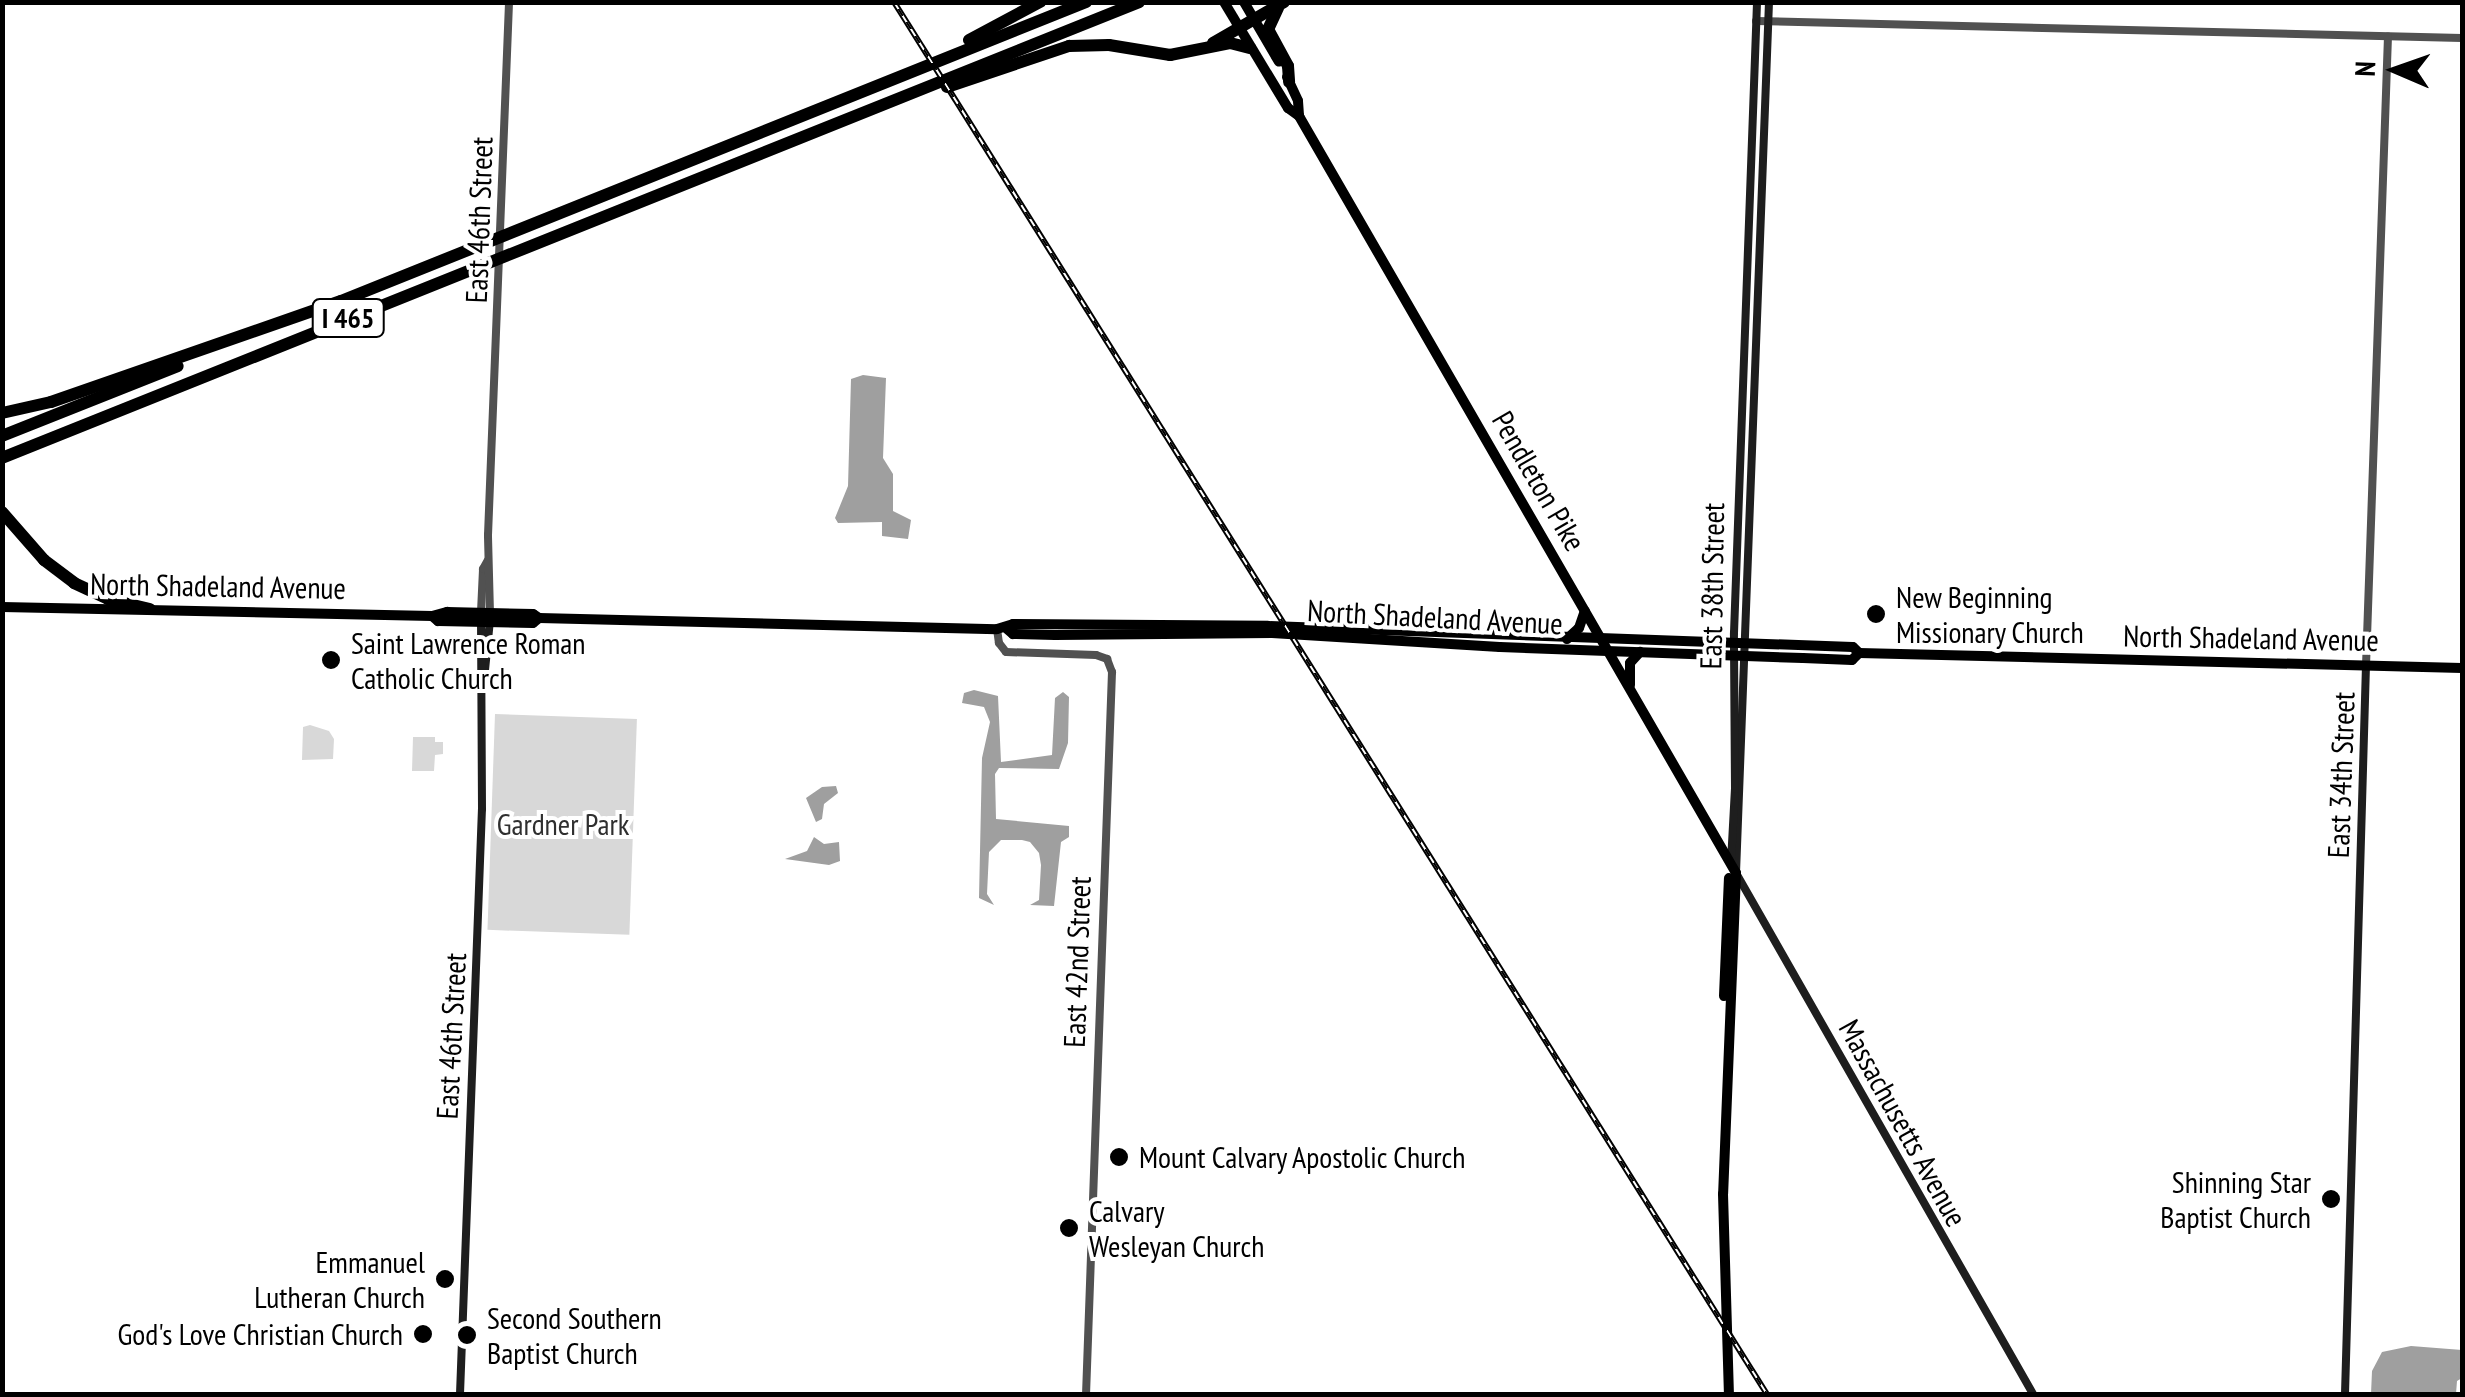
<!DOCTYPE html>
<html>
<head>
<meta charset="utf-8">
<style>
  body { margin:0 }
  #map { position:relative; width:2465px; height:1397px; overflow:hidden; background:#fff; font-family:"PT Sans Narrow",sans-serif }
  div>[style] { position:absolute }
  [style*='--x'] { left:calc(var(--x)*1px); top:calc(var(--y)*1px); width:calc(var(--w)*1px); rotate:calc(var(--a)*1deg) }
  .green>* { inset:0; background:#d8d8d8; transform-origin:0 0 }
  .water>* { inset:0; background:#9f9f9f }
  .tertiary>* { height:8px; margin:-4px; padding:0 4px; transform-origin:4px; border-radius:4px; background:#515151 }
  .secondary>* { height:8px; margin:-4px; padding:0 4px; transform-origin:4px; border-radius:4px; background:#1e1e1e }
  .primary>* { height:10px; margin:-5px; padding:0 5px; transform-origin:5px; border-radius:5px; background:#000 }
  .motorway>* { height:12px; margin:-6px; padding:0 6px; transform-origin:6px; border-radius:6px; background:#000 }
  .rail>* { height:6px; margin-top:-3px; transform-origin:0; background:repeating-linear-gradient(90deg,#fff 0 8px,#000 0 16px); box-sizing:border-box; border-block:2px solid #000 }
  .dots>* { width:28px; height:28px; translate:-50% -50%; box-sizing:border-box; border:5px solid #fff; border-radius:50% }
  span { translate:-50% -50%; white-space:nowrap; text-align:center; line-height:1.15; -webkit-text-stroke:8px #fff; paint-order:stroke }
  .shield-label span { padding:2px 8px; background:#fff; border:2px solid; border-radius:8px; -webkit-text-stroke-width:0 }
  .shield-label { font-size:28px; color:#000; font-weight:700 }
  .street-label { font-size:30px; color:#000 }
  .poi-label { font-size:30px; color:#000 }
  .left { translate:0 -50%; text-align:left }
  .right { translate:-100% -50%; text-align:right }
  .park-label { font-size:30px; color:#2f2f2f }
  .frame { position:absolute; inset:0; border:5px solid #000; pointer-events:none }
  .north { position:absolute; left:2345px; top:20px; width:100px; height:100px; -webkit-text-stroke:8px #fff; paint-order:stroke; rotate:272deg; font-size:28px; font-weight:700; line-height:40px; text-align:center; color:#000 }
  .north::after { content:''; display:block; margin:auto; width:35px; height:45px; background:#000; clip-path:polygon(50% 0,100% 100%,50% 72%,0 100%) }
</style>
</head>
<body>
<div id="map">
  <div class="green">
    <i style="left:495px;top:714px;width:142px;height:216px;rotate:2deg"></i>
    <i style="clip-path:polygon(310px 725px,329px 731px,334px 739px,333px 759px,302px 760px,303px 727px)"></i>
    <i style="clip-path:polygon(413px 737px,435px 737px,435px 742px,443px 742px,443px 754px,435px 755px,434px 771px,412px 771px)"></i>
  </div>
  <div class="water">
    <i style="clip-path:polygon(863px 375px,886px 378px,883px 458px,893px 474px,893px 511px,911px 520px,908px 539px,882px 536px,882px 522px,838px 523px,835px 518px,848px 486px,851px 379px)"></i>
    <i style="clip-path:polygon(974px 690px,998px 696px,1001px 762px,1052px 755px,1055px 698px,1063px 692px,1069px 697px,1068px 743px,1059px 769px,999px 768px,995px 774px,996px 819px,1069px 826px,1069px 837px,1061px 842px,1054px 906px,1030px 905px,1039px 900px,1041px 865px,1039px 853px,1030px 842px,1022px 840px,1001px 840px,989px 852px,987px 894px,994px 905px,979px 898px,982px 758px,990px 722px,984px 707px,962px 703px,964px 693px)"></i>
    <i style="clip-path:polygon(822px 787px,836px 786px,838px 793px,824px 804px,822px 819px,816px 822px,806px 798px)"></i>
    <i style="clip-path:polygon(814px 837px,824px 844px,839px 842px,840px 861px,829px 865px,785px 859px,807px 851px)"></i>
    <i style="clip-path:polygon(2411px 1346px,2462px 1350px,2462px 1378px,2457px 1381px,2456px 1394px,2371px 1394px,2372px 1371px,2382px 1352px)"></i>
  </div>
  <div class="tertiary">
    <i style="--x:1756;--y:21;--w:706;--a:1.38"></i>
    <i style="--x:481;--y:612;--w:43;--a:-87.3"></i>
    <i style="--x:483;--y:569;--w:10;--a:-61"></i>
    <i style="--x:490;--y:613;--w:78;--a:-91.5"></i>
    <i style="--x:488;--y:535;--w:533;--a:-87.74"></i>
    <i style="--x:997;--y:629;--w:14;--a:82"></i>
    <i style="--x:999;--y:643;--w:11;--a:52"></i>
    <i style="--x:1006;--y:652;--w:90;--a:1.9"></i>
    <i style="--x:1096;--y:655;--w:12;--a:20"></i>
    <i style="--x:1107;--y:659;--w:14;--a:69"></i>
    <i style="--x:1112;--y:672;--w:722;--a:92.06"></i>
    <i style="--x:2366;--y:666;--w:630;--a:-88"></i>
  </div>
  <div class="secondary">
    <i style="--x:1769;--y:2;--w:872;--a:92.17"></i>
    <i style="--x:1736;--y:873;--w:600;--a:60.31"></i>
    <i style="--x:484;--y:680;--w:60;--a:-84.3"></i>
    <i style="--x:1731;--y:862;--w:73;--a:-86.9"></i>
    <i style="--x:1735;--y:789;--w:156;--a:-90.4"></i>
    <i style="--x:1734;--y:633;--w:631;--a:-87.91"></i>
    <i style="--x:460;--y:1394;--w:585;--a:-87.85"></i>
    <i style="--x:482;--y:809;--w:192;--a:-90.3"></i>
    <i style="--x:2345;--y:1394;--w:728;--a:-88.35"></i>
  </div>
  <div class="primary">
    <i style="--x:1224;--y:2;--w:124;--a:58.9"></i>
    <i style="--x:1288;--y:108;--w:14;--a:36"></i>
    <i style="--x:1299;--y:116;--w:874;--a:60"></i>
    <i style="--x:1736;--y:873;--w:321;--a:92.3"></i>
    <i style="--x:1723;--y:1194;--w:200;--a:88.3"></i>
    <i style="--x:1244;--y:2;--w:69;--a:59.7"></i>
    <i style="--x:1287;--y:77;--w:26;--a:65"></i>
    <i style="--x:1298;--y:101;--w:14;--a:86"></i>
    <i style="--x:2;--y:607;--w:430;--a:1.2"></i>
    <i style="--x:432;--y:616;--w:16;--a:-15"></i>
    <i style="--x:447;--y:612;--w:86;--a:1.3"></i>
    <i style="--x:533;--y:614;--w:7;--a:34"></i>
    <i style="--x:432;--y:616;--w:8;--a:40"></i>
    <i style="--x:438;--y:621;--w:95;--a:1.2"></i>
    <i style="--x:533;--y:623;--w:8;--a:-40"></i>
    <i style="--x:539;--y:618;--w:458;--a:1.4"></i>
    <i style="--x:997;--y:629;--w:17;--a:-17"></i>
    <i style="--x:1013;--y:624;--w:255;--a:0.4"></i>
    <i style="--x:1268;--y:626;--w:585;--a:2.06"></i>
    <i style="--x:1853;--y:647;--w:8;--a:45"></i>
    <i style="--x:1007;--y:629;--w:8;--a:40"></i>
    <i style="--x:1013;--y:634;--w:42;--a:1.4"></i>
    <i style="--x:1055;--y:635;--w:217;--a:-0.5"></i>
    <i style="--x:1272;--y:633;--w:228;--a:3.5"></i>
    <i style="--x:1500;--y:647;--w:303;--a:2.1"></i>
    <i style="--x:1803;--y:658;--w:49;--a:2.3"></i>
    <i style="--x:1852;--y:660;--w:10;--a:-45"></i>
    <i style="--x:1859;--y:653;--w:603;--a:1.42"></i>
    <i style="--x:1567;--y:639;--w:16;--a:-43"></i>
    <i style="--x:1579;--y:628;--w:18;--a:-71"></i>
    <i style="--x:1630;--y:685;--w:22;--a:-90"></i>
    <i style="--x:1630;--y:663;--w:15;--a:-48"></i>
    <i style="--x:1724;--y:996;--w:118;--a:-87.6"></i>
  </div>
  <div class="motorway">
    <i style="--x:1278;--y:8;--w:23;--a:115"></i>
    <i style="--x:1268;--y:29;--w:42;--a:61.6"></i>
    <i style="--x:1288;--y:66;--w:16;--a:86"></i>
    <i style="--x:969;--y:40;--w:81;--a:-28.2"></i>
    <i style="--x:1213;--y:43;--w:82;--a:-30"></i>
    <i style="--x:947;--y:87;--w:129;--a:-18.6"></i>
    <i style="--x:1069;--y:46;--w:40;--a:-1.4"></i>
    <i style="--x:1109;--y:45;--w:62;--a:9.3"></i>
    <i style="--x:1170;--y:55;--w:61;--a:-11.3"></i>
    <i style="--x:1230;--y:43;--w:21;--a:14"></i>
    <i style="--x:2;--y:413;--w:50;--a:-12.7"></i>
    <i style="--x:51;--y:402;--w:307;--a:-19.2"></i>
    <i style="--x:341;--y:301;--w:803;--a:-21.87"></i>
    <i style="--x:2;--y:436;--w:189;--a:-21.7"></i>
    <i style="--x:2;--y:458;--w:1225;--a:-21.85"></i>
    <i style="--x:2;--y:512;--w:64;--a:48.8"></i>
    <i style="--x:44;--y:560;--w:38;--a:37"></i>
    <i style="--x:74;--y:583;--w:38;--a:25"></i>
    <i style="--x:108;--y:599;--w:43;--a:13.4"></i>
  </div>
  <div class="rail">
    <i style="--x:894;--y:2;--w:1643;--a:57.91"></i>
  </div>
  <div class="dots">
    <i style="left:1876px;top:614px;background:#000"></i>
    <i style="left:331px;top:660px;background:#000"></i>
    <i style="left:1119px;top:1157px;background:#000"></i>
    <i style="left:2331px;top:1199px;background:#000"></i>
    <i style="left:1069px;top:1228px;background:#000"></i>
    <i style="left:445px;top:1279px;background:#000"></i>
    <i style="left:423px;top:1334px;background:#000"></i>
    <i style="left:467px;top:1335px;background:#000"></i>
  </div>
  <div class="shield-label">
    <span style="left:348px;top:318px">I 465</span>
  </div>
  <div class="street-label">
    <span style="left:479px;top:220px;rotate:-88deg">East 46th Street</span>
    <span style="left:1539px;top:481px;rotate:60deg">Pendleton Pike</span>
    <span style="left:218px;top:586px;rotate:1deg">North Shadeland Avenue</span>
    <span style="left:1712px;top:586px;rotate:-89deg">East 38th Street</span>
    <span style="left:1435px;top:617px;rotate:3deg">North Shadeland Avenue</span>
    <span style="left:2251px;top:638px;rotate:1deg">North Shadeland Avenue</span>
    <span style="left:2341px;top:775px;rotate:-88deg">East 34th Street</span>
    <span style="left:1077px;top:962px;rotate:-88deg">East 42nd Street</span>
    <span style="left:451px;top:1036px;rotate:-87deg">East 46th Street</span>
    <span style="left:1903px;top:1123px;rotate:61deg">Massachusetts Avenue</span>
  </div>
  <div class="poi-label">
    <span class="left" style="left:1896px;top:614px">New Beginning<br>Missionary Church</span>
    <span class="left" style="left:351px;top:660px">Saint Lawrence Roman<br>Catholic Church</span>
    <span class="left" style="left:1139px;top:1157px">Mount Calvary Apostolic Church</span>
    <span class="right" style="left:2311px;top:1199px">Shinning Star<br>Baptist Church</span>
    <span class="left" style="left:1089px;top:1228px">Calvary<br>Wesleyan Church</span>
    <span class="right" style="left:425px;top:1279px">Emmanuel<br>Lutheran Church</span>
    <span class="left" style="left:487px;top:1335px">Second Southern<br>Baptist Church</span>
    <span class="right" style="left:403px;top:1334px">God's Love Christian Church</span>
  </div>
  <div class="park-label">
    <span style="left:563px;top:824px">Gardner Park</span>
  </div>
  <div class="frame"></div>
  <div class="north">N</div>
</div>
</body>
</html>
